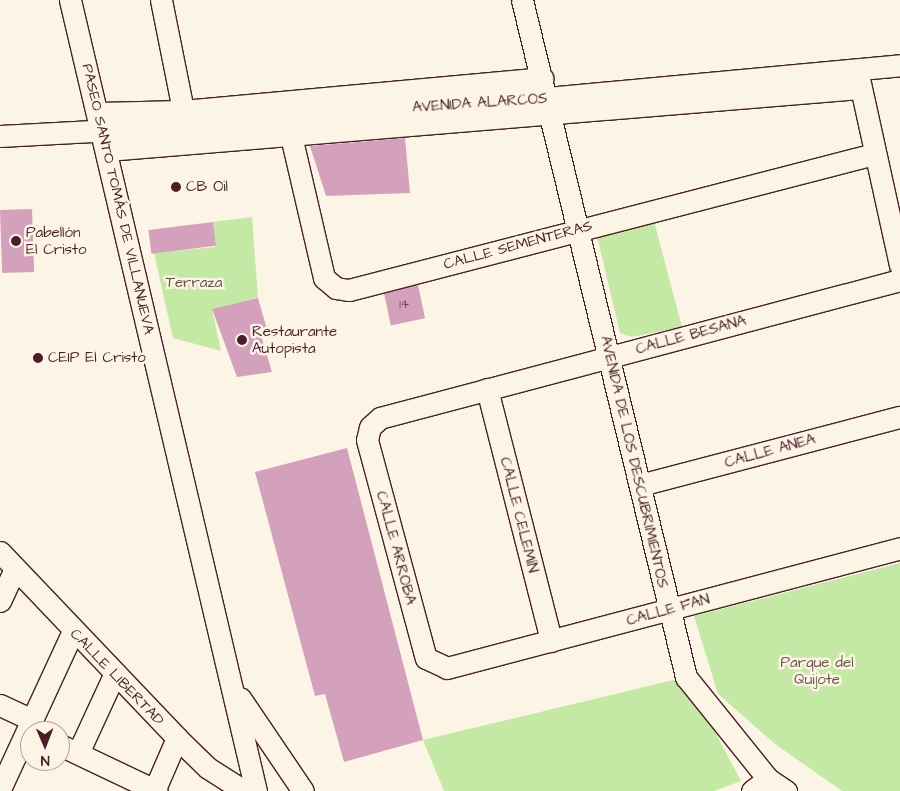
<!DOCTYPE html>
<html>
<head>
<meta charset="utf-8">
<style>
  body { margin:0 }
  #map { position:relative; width:900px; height:791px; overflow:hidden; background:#fcf5e5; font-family:"Architects Daughter",sans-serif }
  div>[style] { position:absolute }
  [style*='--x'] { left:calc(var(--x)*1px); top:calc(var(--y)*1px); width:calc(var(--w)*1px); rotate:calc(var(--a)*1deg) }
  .green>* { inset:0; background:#c4e9a4 }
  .building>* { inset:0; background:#d4a1bd; transform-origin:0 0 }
  .roads { filter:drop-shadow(1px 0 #4a1f2b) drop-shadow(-1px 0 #4a1f2b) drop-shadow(0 1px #4a1f2b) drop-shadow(0 -1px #4a1f2b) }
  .minor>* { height:21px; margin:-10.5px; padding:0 10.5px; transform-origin:10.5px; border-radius:10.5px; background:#fcf5e5 }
  .dots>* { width:14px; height:14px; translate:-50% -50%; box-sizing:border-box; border:2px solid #fcf5e5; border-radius:50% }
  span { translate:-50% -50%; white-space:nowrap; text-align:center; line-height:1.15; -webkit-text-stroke:5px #fcf5e5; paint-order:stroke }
  .number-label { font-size:12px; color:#6c4050 }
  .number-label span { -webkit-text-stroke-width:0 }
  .street-label { font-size:15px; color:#4a1f2b }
  .poi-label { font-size:15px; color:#4a1f2b }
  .left { translate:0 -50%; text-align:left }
  .park-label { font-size:15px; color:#685249 }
  .north { position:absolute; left:20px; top:721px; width:50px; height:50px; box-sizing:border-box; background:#fcf5e5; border:1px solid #b59f9b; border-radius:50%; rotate:179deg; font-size:14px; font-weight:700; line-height:20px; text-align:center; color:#4a1f2b }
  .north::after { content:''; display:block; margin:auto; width:18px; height:22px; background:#4a1f2b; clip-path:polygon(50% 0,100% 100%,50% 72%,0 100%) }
</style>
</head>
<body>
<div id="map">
  <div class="green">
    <i style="clip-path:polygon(252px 217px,258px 298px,212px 309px,221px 351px,173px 338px,154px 253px,215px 247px,213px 222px)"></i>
    <i style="clip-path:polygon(654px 221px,682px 327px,632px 337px,620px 333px,596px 232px)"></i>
    <i style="clip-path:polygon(900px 563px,900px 791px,842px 791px,775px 744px,718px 694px,694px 616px)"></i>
    <i style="clip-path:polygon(686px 677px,741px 781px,714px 791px,444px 791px,423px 740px)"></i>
  </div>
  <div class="building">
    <i style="clip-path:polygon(405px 138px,410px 193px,326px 196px,310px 146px)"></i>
    <i style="left:32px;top:209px;width:63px;height:32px;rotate:88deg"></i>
    <i style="left:213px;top:222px;width:24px;height:65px;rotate:83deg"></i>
    <i style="left:418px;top:285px;width:34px;height:35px;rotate:78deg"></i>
    <i style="clip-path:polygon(258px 298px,266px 326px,260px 332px,272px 372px,237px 377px,212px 309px)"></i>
    <i style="clip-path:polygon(347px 448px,423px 740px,344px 762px,325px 694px,315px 696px,255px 472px)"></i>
  </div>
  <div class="roads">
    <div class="minor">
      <i style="--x:70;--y:0;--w:813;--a:76.77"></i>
      <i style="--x:161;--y:0;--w:127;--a:78.7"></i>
      <i style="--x:522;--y:0;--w:697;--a:76.38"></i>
      <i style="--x:686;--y:677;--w:131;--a:51.2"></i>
      <i style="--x:768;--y:779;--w:22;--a:34"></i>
      <i style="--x:858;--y:74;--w:196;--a:77.6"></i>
      <i style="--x:98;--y:113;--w:84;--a:-1.4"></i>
      <i style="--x:182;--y:111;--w:362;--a:-5.2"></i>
      <i style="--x:288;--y:123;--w:159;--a:76.9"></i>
      <i style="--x:324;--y:278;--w:16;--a:40"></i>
      <i style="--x:336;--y:288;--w:13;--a:9"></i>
      <i style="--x:349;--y:290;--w:542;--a:-14.52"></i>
      <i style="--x:0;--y:136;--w:186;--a:-3.1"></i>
      <i style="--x:186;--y:126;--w:362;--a:-4.4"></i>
      <i style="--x:547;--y:98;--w:355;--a:-5.3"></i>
      <i style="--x:107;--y:150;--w:755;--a:-4.71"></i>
      <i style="--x:900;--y:280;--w:538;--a:165.14"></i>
      <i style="--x:380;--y:418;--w:13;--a:138"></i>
      <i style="--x:370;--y:427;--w:13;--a:103"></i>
      <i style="--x:367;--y:440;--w:226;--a:74.9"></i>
      <i style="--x:426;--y:658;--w:23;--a:25"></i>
      <i style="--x:447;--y:668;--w:469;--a:-14.8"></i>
      <i style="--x:487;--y:389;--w:260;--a:75.7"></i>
      <i style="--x:640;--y:485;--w:269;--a:-14.7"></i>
      <i style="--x:0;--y:552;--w:257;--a:46.4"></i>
      <i style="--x:177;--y:738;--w:43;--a:44.1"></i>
      <i style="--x:208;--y:768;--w:43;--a:32.6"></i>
      <i style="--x:0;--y:601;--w:35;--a:-65"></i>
      <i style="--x:240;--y:698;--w:112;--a:55.9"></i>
      <i style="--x:0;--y:705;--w:35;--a:25"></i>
      <i style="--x:60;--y:745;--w:107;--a:25.4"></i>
      <i style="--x:78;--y:753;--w:86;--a:-65.2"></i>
      <i style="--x:0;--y:789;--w:174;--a:-65.2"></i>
      <i style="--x:154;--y:791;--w:58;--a:-66.5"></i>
      <i style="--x:752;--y:791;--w:20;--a:-37"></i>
    </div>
  </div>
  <div class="dots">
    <i style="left:176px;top:187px;background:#4a1f2b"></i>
    <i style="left:16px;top:241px;background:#4a1f2b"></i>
    <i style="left:242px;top:340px;background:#4a1f2b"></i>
    <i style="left:38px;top:358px;background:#4a1f2b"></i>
  </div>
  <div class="number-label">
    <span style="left:404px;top:305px">14</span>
  </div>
  <div class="street-label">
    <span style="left:480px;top:103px;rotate:-4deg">AVENIDA ALARCOS</span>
    <span style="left:118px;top:199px;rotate:77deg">PASEO SANTO TOMÁS DE VILLANUEVA</span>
    <span style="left:518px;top:245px;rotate:-15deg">CALLE SEMENTERAS</span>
    <span style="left:691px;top:335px;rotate:-15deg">CALLE BESANA</span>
    <span style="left:770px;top:451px;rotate:-15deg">CALLE ANEA</span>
    <span style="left:634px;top:462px;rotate:77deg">AVENIDA DE LOS DESCUBRIMIENTOS</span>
    <span style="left:519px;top:515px;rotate:76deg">CALLE CELEMÍN</span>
    <span style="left:396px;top:548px;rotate:75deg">CALLE ARROBA</span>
    <span style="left:668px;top:610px;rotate:-15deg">CALLE FAN</span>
    <span style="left:117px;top:677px;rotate:46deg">CALLE LIBERTAD</span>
  </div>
  <div class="poi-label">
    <span class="left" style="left:186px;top:187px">CB Oil</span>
    <span class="left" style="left:26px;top:241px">Pabellón<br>El Cristo</span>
    <span class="left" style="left:252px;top:340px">Restaurante<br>Autopista</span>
    <span class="left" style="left:48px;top:358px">CEIP El Cristo</span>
  </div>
  <div class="park-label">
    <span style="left:194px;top:283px">Terraza</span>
    <span style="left:817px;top:671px">Parque del<br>Quijote</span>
  </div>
  <div class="north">N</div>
</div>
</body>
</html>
